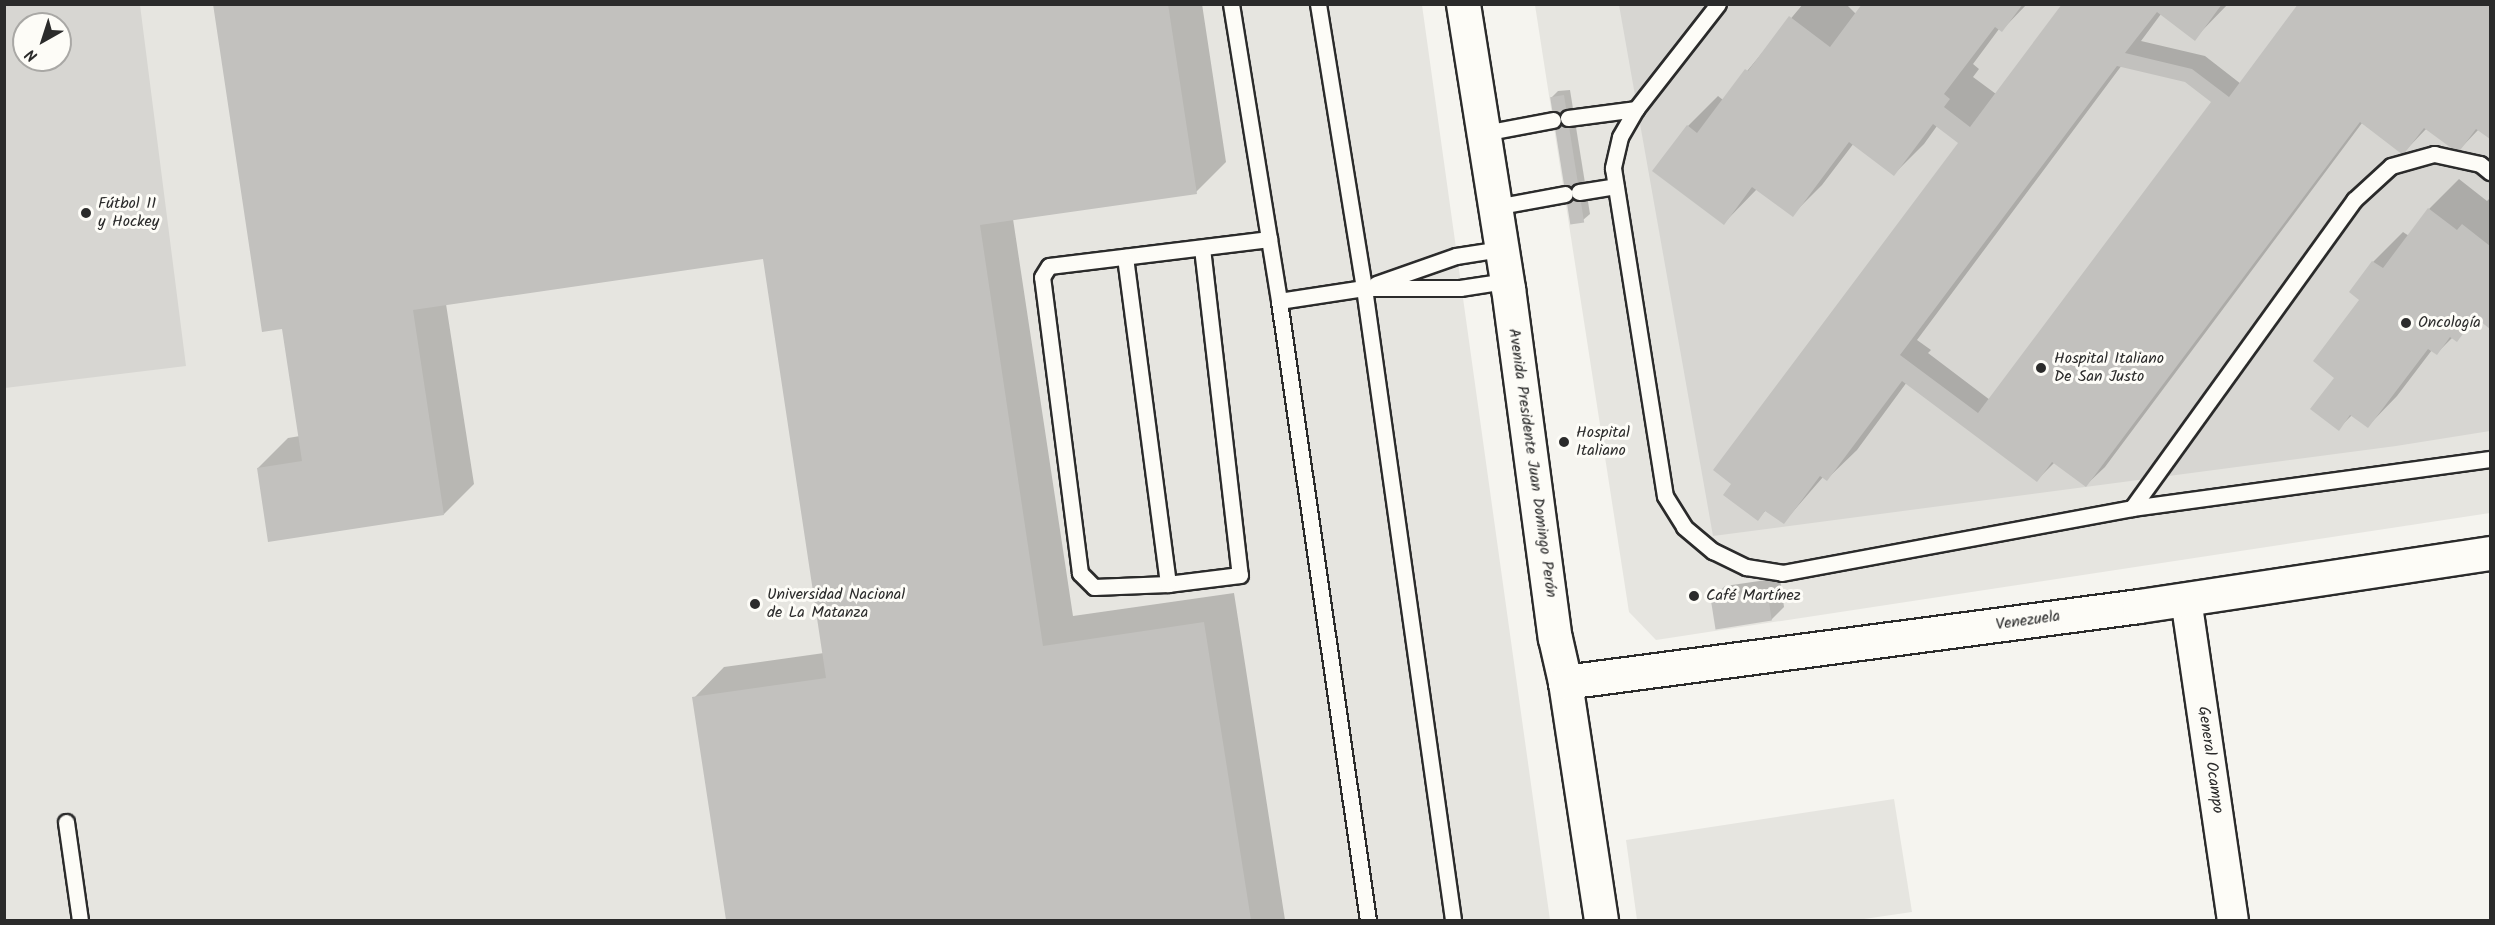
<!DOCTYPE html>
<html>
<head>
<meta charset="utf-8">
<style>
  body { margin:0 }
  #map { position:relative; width:2495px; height:925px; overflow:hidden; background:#f5f4ef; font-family:Kalam,sans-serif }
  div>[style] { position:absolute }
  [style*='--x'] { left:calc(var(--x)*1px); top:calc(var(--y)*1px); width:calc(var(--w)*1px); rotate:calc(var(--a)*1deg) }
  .built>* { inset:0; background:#e6e5e0 }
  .green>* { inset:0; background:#d7d6d2 }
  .shadow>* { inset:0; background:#0003 }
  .building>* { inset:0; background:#c2c1be; transform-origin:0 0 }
  .roads { filter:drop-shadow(2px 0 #2b2b2b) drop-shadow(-2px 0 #2b2b2b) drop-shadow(0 2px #2b2b2b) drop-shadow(0 -2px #2b2b2b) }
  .lane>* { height:15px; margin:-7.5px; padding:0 7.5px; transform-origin:7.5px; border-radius:7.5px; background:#fdfcf7 }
  .street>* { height:30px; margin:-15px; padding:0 15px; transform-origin:15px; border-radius:15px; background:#fdfcf7 }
  .secondary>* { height:33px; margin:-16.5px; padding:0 16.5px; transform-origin:16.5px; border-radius:16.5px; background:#fdfcf7 }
  .dots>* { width:16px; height:16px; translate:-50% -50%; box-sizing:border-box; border:3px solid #fdfcf7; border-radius:50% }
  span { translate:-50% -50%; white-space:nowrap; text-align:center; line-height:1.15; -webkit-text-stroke:6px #fdfcf7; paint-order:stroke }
  .poi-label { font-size:16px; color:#2b2b2b }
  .left { translate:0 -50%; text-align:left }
  .street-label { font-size:16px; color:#2b2b2b }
  .frame { position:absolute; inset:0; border:6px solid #2b2b2b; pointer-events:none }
  .north { position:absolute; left:12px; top:12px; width:60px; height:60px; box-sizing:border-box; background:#fdfcf7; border:2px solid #a9a8a5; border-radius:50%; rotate:219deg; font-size:16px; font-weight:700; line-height:24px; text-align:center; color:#2b2b2b }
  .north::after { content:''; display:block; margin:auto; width:21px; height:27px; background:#2b2b2b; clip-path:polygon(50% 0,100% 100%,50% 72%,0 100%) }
</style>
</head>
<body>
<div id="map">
  <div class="built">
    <i style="clip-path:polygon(evenodd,5px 5px,1422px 5px,1550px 920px,5px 920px,5px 5px,24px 24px,60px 24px,60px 60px,24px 60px,24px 24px)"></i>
    <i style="clip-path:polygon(1535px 5px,2490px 5px,2490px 513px,1656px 640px,1629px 612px)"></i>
    <i style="clip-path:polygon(1894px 799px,1912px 912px,1857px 920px,1637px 920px,1626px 840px)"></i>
  </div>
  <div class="green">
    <i style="clip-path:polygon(evenodd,4px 5px,140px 5px,186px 366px,5px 388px,4px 5px,24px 24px,60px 24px,60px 60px,24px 60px,24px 24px)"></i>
    <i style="clip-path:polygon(1619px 5px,2490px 5px,2490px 431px,2396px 446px,1713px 536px)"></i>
  </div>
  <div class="shadow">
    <i style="clip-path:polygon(214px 4px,1202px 4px,1226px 162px,1196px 192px,1013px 219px,1073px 616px,1234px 593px,1285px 920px,727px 920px,694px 698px,724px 667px,824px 653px,764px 257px,446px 304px,474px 484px,444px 514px,258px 468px,288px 438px,300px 436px,284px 328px)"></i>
    <i style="clip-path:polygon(evenodd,1803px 4px,1846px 4px,1856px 14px,1864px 4px,2027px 4px,2002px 30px,1999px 29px,1973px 64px,1979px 69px,1973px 77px,1996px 94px,2063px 4px,2228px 4px,2194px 39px,2161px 14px,2141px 41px,2205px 56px,2241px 84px,2300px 4px,2490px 4px,2490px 137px,2479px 129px,2458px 151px,2427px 128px,2403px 153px,2362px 123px,2105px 467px,2086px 485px,2055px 462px,2037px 480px,1907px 382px,1857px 450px,1827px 479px,1823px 477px,1784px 522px,1766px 510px,1758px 519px,1960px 143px,1937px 126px,1924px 144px,1894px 174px,1854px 143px,1822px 185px,1792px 215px,1757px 189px,1724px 223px,1688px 126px,1718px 96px,1723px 100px,1803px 4px,2122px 65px,2186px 81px,2213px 101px,1990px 400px,1928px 353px,1931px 350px,1917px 340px,2122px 65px)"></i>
    <i style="clip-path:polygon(1570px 90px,1590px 214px,1583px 220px,1551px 98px,1558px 91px)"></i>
    <i style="clip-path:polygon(2459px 179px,2487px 201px,2490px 198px,2490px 327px,2478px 318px,2456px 340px,2453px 337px,2437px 353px,2432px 350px,2397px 396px,2368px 426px,2352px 415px,2338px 429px,2336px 377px,2361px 299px,2351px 292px,2373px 262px,2403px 232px,2409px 236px,2429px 209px)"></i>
    <i style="clip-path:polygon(1780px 578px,1784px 607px,1771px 620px,1712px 599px,1725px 586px)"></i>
  </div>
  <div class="building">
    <i style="clip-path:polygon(213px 4px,1168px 4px,1197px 194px,980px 225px,1043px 646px,1204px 622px,1251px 920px,726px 920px,692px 697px,826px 678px,763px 259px,413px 310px,444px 515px,268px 542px,257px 468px,302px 461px,282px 329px,262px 332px)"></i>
    <i style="clip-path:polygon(evenodd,1862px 4px,2023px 4px,2002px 32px,1995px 27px,1944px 94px,1950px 99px,1944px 107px,1970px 127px,2062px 4px,2222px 4px,2195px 41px,2157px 12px,2125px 53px,2192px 69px,2229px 97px,2298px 4px,2490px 4px,2490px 139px,2476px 129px,2458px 153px,2424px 128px,2403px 155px,2360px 122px,2086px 487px,2052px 462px,2037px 482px,1902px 381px,1827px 481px,1820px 476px,1784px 524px,1765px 511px,1758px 521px,1723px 495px,1731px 484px,1713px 470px,1958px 143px,1933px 124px,1894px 176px,1849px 142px,1793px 217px,1752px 187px,1724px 225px,1652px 171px,1687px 125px,1697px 133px,1745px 69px,1748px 71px,1789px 16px,1830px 47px,1862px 4px,2117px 66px,2185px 82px,2211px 102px,1978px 413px,1900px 355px,2117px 66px)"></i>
    <i style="left:1564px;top:95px;width:129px;height:14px;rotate:81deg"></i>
    <i style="clip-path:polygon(2428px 208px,2457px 230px,2462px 224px,2490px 246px,2490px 329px,2475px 317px,2457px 342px,2450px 337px,2437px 355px,2428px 349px,2368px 428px,2350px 415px,2339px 431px,2310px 409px,2334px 378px,2313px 361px,2359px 300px,2349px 292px,2372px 261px,2383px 268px)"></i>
    <i style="left:1767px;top:590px;width:31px;height:57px;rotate:81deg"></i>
  </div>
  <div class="roads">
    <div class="lane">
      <i style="--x:1231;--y:4;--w:301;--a:80.8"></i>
      <i style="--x:1279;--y:301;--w:625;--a:81.82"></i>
      <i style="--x:1318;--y:4;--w:288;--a:80.8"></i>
      <i style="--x:1364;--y:288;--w:638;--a:81.98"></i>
      <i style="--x:1718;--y:4;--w:133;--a:128"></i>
      <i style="--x:1636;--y:109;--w:32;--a:120"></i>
      <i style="--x:1620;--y:137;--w:32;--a:103"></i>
      <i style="--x:1613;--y:168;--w:332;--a:81"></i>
      <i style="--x:1665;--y:496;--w:36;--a:58"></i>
      <i style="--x:1684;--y:527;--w:38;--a:40"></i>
      <i style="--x:1713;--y:551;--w:37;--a:26"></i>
      <i style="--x:1746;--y:567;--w:36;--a:9"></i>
      <i style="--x:1782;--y:573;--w:356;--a:-10.5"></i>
      <i style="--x:2132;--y:508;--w:361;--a:-7.8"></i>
      <i style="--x:1568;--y:118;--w:69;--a:-7.5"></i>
      <i style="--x:1484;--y:133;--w:70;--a:-10.7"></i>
      <i style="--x:1579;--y:192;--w:37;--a:-9"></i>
      <i style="--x:1495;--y:207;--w:71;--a:-10.5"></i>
      <i style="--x:1202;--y:248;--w:329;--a:83.4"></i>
      <i style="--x:1240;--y:575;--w:73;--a:172.9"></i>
      <i style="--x:1168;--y:584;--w:74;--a:177.7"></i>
      <i style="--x:1094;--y:587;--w:20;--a:-135"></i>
      <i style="--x:1080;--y:573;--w:298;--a:-97.3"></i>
      <i style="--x:1042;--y:277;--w:13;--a:-58"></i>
      <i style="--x:1049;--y:266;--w:222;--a:-7"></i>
      <i style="--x:1125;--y:257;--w:330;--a:82.5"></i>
      <i style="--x:1376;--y:284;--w:85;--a:-19.3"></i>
      <i style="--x:1456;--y:256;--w:46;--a:-8.8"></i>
      <i style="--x:1279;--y:301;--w:86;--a:-8.7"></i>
      <i style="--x:1364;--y:288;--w:96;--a:0"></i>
      <i style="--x:1460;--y:288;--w:47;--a:-8.7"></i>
      <i style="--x:2132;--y:508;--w:380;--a:-54.2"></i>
      <i style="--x:2354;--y:200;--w:50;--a:-42.6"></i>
      <i style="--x:2391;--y:166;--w:45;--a:-15.6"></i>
      <i style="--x:2434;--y:154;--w:47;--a:12.3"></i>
      <i style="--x:2480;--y:164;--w:13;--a:39"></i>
      <i style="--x:66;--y:822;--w:99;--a:81.9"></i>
    </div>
    <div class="street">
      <i style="--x:2186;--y:599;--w:324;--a:81.7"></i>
    </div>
    <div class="secondary">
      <i style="--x:1463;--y:4;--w:288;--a:81"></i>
      <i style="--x:1508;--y:288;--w:353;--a:82.4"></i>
      <i style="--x:1555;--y:638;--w:45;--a:77.2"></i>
      <i style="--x:1565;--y:682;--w:241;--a:81.4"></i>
      <i style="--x:1565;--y:682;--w:579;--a:-7.54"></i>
      <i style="--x:2139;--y:606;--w:355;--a:-8.6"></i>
    </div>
  </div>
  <div class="dots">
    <i style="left:86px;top:213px;background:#2b2b2b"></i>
    <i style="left:2406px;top:323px;background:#2b2b2b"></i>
    <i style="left:2041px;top:368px;background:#2b2b2b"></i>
    <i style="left:1564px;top:442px;background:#2b2b2b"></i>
    <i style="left:1694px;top:596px;background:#2b2b2b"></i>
    <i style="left:755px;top:604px;background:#2b2b2b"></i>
  </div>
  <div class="poi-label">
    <span class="left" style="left:98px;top:213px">Fútbol 11<br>y Hockey</span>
    <span class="left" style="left:2418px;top:323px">Oncología</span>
    <span class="left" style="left:2054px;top:368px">Hospital Italiano<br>De San Justo</span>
    <span class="left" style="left:1576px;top:442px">Hospital<br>Italiano</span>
    <span class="left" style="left:767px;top:604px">Universidad Nacional<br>de La Matanza</span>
    <span class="left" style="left:1706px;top:596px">Café Martínez</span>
  </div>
  <div class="street-label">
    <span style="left:1532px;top:463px;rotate:82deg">Avenida Presidente Juan Domingo Perón</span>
    <span style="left:2028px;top:621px;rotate:-8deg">Venezuela</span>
    <span style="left:2210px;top:760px;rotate:82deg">General Ocampo</span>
  </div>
  <div class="frame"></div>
  <div class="north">N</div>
</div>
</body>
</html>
